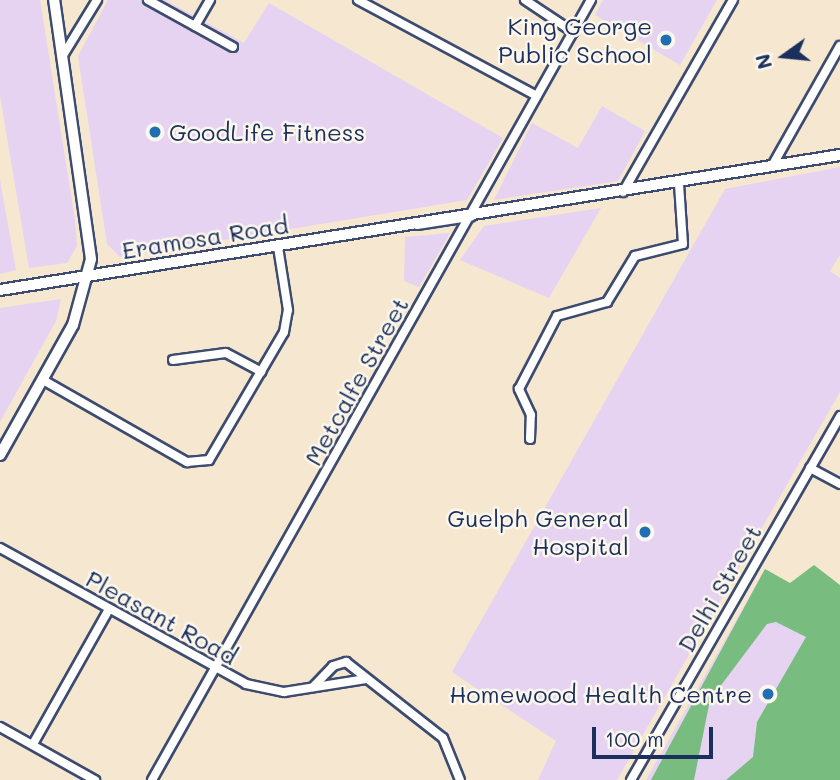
<!DOCTYPE html>
<html>
<head>
<meta charset="utf-8">
<style>
  body { margin:0 }
  #map { position:relative; width:840px; height:780px; overflow:hidden; background:#f6e7d0; font-family:Mali,sans-serif }
  div>[style] { position:absolute }
  [style*='--x'] { left:calc(var(--x)*1px); top:calc(var(--y)*1px); width:calc(var(--w)*1px); rotate:calc(var(--a)*1deg) }
  .built>* { inset:0; background:#e5d3f1 }
  .forest>* { inset:0; background:#78bc7f }
  .roads { filter:drop-shadow(2px 0 #3c4b6f) drop-shadow(-2px 0 #3c4b6f) drop-shadow(0 2px #3c4b6f) drop-shadow(0 -2px #3c4b6f) }
  .minor>* { height:8px; margin:-4px; padding:0 4px; transform-origin:4px; border-radius:4px; background:#fff }
  .major>* { height:10px; margin:-5px; padding:0 5px; transform-origin:5px; border-radius:5px; background:#fff }
  .dots>* { width:19px; height:19px; translate:-50% -50%; box-sizing:border-box; border:4px solid #fbf7ec; border-radius:50% }
  span { translate:-50% -50%; white-space:nowrap; text-align:center; line-height:1.15; -webkit-text-stroke:5px #fbf7ec; paint-order:stroke }
  .poi-label { font-size:24px; color:#1b2f5e }
  .right { translate:-100% -50%; text-align:right }
  .left { translate:0 -50%; text-align:left }
  .street-label { font-size:24px; color:#1b2f5e }
  .north { position:absolute; left:749px; top:21px; width:70px; height:70px; -webkit-text-stroke:5px #fbf7ec; paint-order:stroke; rotate:255deg; font-size:19px; font-weight:700; line-height:28px; text-align:center; color:#1b2f5e }
  .north::after { content:''; display:block; margin:auto; width:24px; height:32px; background:#1b2f5e; clip-path:polygon(50% 0,100% 100%,50% 72%,0 100%) }
  .scale { position:absolute; left:592px; top:727px; width:121px; height:32px; box-sizing:border-box; border:4px solid #1b2f5e; border-top:0; padding-left:9px; font-size:21px; line-height:24px; white-space:nowrap; color:#1b2f5e; -webkit-text-stroke:5px #fbf7ec; paint-order:stroke }
</style>
</head>
<body>
<div id="map">
  <div class="built">
    <i style="clip-path:polygon(0 0,40px 0,75px 220px,77px 246px,67px 263px,29px 268px,0 95px)"></i>
    <i style="clip-path:polygon(108px 0,165px 0,244px 43px,269px 3px,503px 138px,467px 200px,120px 257px,107px 244px,78px 56px)"></i>
    <i style="clip-path:polygon(603px 0,717px 0,680px 65px,595px 15px)"></i>
    <i style="clip-path:polygon(602px 106px,645px 131px,618px 181px,494px 200px,532px 123px,578px 148px)"></i>
    <i style="clip-path:polygon(840px 167px,840px 255px,830px 271px,840px 278px,840px 392px,617px 780px,538px 780px,556px 741px,452px 672px,725px 189px)"></i>
    <i style="clip-path:polygon(0 180px,16px 270px,0 274px)"></i>
    <i style="clip-path:polygon(601px 208px,549px 298px,460px 260px,484px 226px)"></i>
    <i style="clip-path:polygon(450px 233px,419px 287px,404px 281px,405px 237px)"></i>
    <i style="clip-path:polygon(61px 299px,56px 321px,0 422px,0 308px)"></i>
    <i style="clip-path:polygon(765px 569px,797px 588px,840px 780px,646px 780px)"></i>
  </div>
  <div class="forest">
    <i style="clip-path:polygon(814px 565px,840px 585px,840px 780px,726px 780px,753px 757px,757px 722px,806px 637px,776px 622px,767px 624px,710px 700px,694px 780px,651px 780px,765px 569px,790px 583px)"></i>
  </div>
  <div class="roads">
    <div class="minor">
      <i style="--x:148;--y:0;--w:97;--a:28.9"></i>
      <i style="--x:358;--y:0;--w:203;--a:28.2"></i>
      <i style="--x:525;--y:0;--w:58;--a:33.7"></i>
      <i style="--x:195;--y:26;--w:30;--a:-60"></i>
      <i style="--x:62;--y:57;--w:67;--a:-58.4"></i>
      <i style="--x:772;--y:166;--w:138;--a:-60.5"></i>
      <i style="--x:623;--y:192;--w:221;--a:-60.2"></i>
      <i style="--x:173;--y:360;--w:53;--a:-7.5"></i>
      <i style="--x:226;--y:353;--w:40;--a:28"></i>
      <i style="--x:43;--y:380;--w:166;--a:29.7"></i>
      <i style="--x:187;--y:462;--w:22;--a:-5"></i>
      <i style="--x:209;--y:460;--w:148;--a:-59.6"></i>
      <i style="--x:284;--y:332;--w:22;--a:-80"></i>
      <i style="--x:288;--y:310;--w:64;--a:-99"></i>
      <i style="--x:530;--y:439;--w:24;--a:-88"></i>
      <i style="--x:531;--y:415;--w:29;--a:-115"></i>
      <i style="--x:519;--y:389;--w:82;--a:-62.5"></i>
      <i style="--x:557;--y:316;--w:52;--a:-15.6"></i>
      <i style="--x:607;--y:302;--w:54;--a:-58.7"></i>
      <i style="--x:635;--y:256;--w:49;--a:-14"></i>
      <i style="--x:683;--y:244;--w:61;--a:-93.8"></i>
      <i style="--x:810;--y:468;--w:34;--a:28"></i>
      <i style="--x:0;--y:548;--w:281;--a:28.9"></i>
      <i style="--x:246;--y:684;--w:39;--a:12"></i>
      <i style="--x:284;--y:692;--w:83;--a:-9"></i>
      <i style="--x:313;--y:687;--w:29;--a:-46"></i>
      <i style="--x:333;--y:666;--w:14;--a:-17"></i>
      <i style="--x:346;--y:662;--w:123;--a:38.1"></i>
      <i style="--x:443;--y:738;--w:45;--a:68"></i>
      <i style="--x:0;--y:727;--w:109;--a:29.2"></i>
      <i style="--x:33;--y:744;--w:153;--a:-60.6"></i>
      <i style="--x:152;--y:780;--w:895;--a:-60.63"></i>
      <i style="--x:631;--y:780;--w:420;--a:-60.1"></i>
    </div>
    <div class="major">
      <i style="--x:417;--y:224;--w:54;--a:-8.6"></i>
      <i style="--x:0;--y:290;--w:851;--a:-9.13"></i>
      <i style="--x:0;--y:455;--w:149;--a:-60.7"></i>
      <i style="--x:73;--y:325;--w:68;--a:-74.7"></i>
      <i style="--x:91;--y:259;--w:262;--a:-98.1"></i>
    </div>
  </div>
  <div class="dots">
    <i style="left:666px;top:40px;background:#1f6fb2"></i>
    <i style="left:155px;top:132px;background:#1f6fb2"></i>
    <i style="left:645px;top:532px;background:#1f6fb2"></i>
    <i style="left:768px;top:694px;background:#1f6fb2"></i>
  </div>
  <div class="poi-label">
    <span class="right" style="left:652px;top:40px">King George<br>Public School</span>
    <span class="left" style="left:169px;top:132px">GoodLife Fitness</span>
    <span class="right" style="left:629px;top:532px">Guelph General<br>Hospital</span>
    <span class="right" style="left:752px;top:694px">Homewood Health Centre</span>
  </div>
  <div class="street-label">
    <span style="left:205px;top:237px;rotate:-9deg">Eramosa Road</span>
    <span style="left:356px;top:381px;rotate:-61deg">Metcalfe Street</span>
    <span style="left:719px;top:588px;rotate:-60deg">Delhi Street</span>
    <span style="left:162px;top:617px;rotate:29deg">Pleasant Road</span>
  </div>
  <div class="north">N</div>
  <div class="scale">100 m</div>
</div>
</body>
</html>
